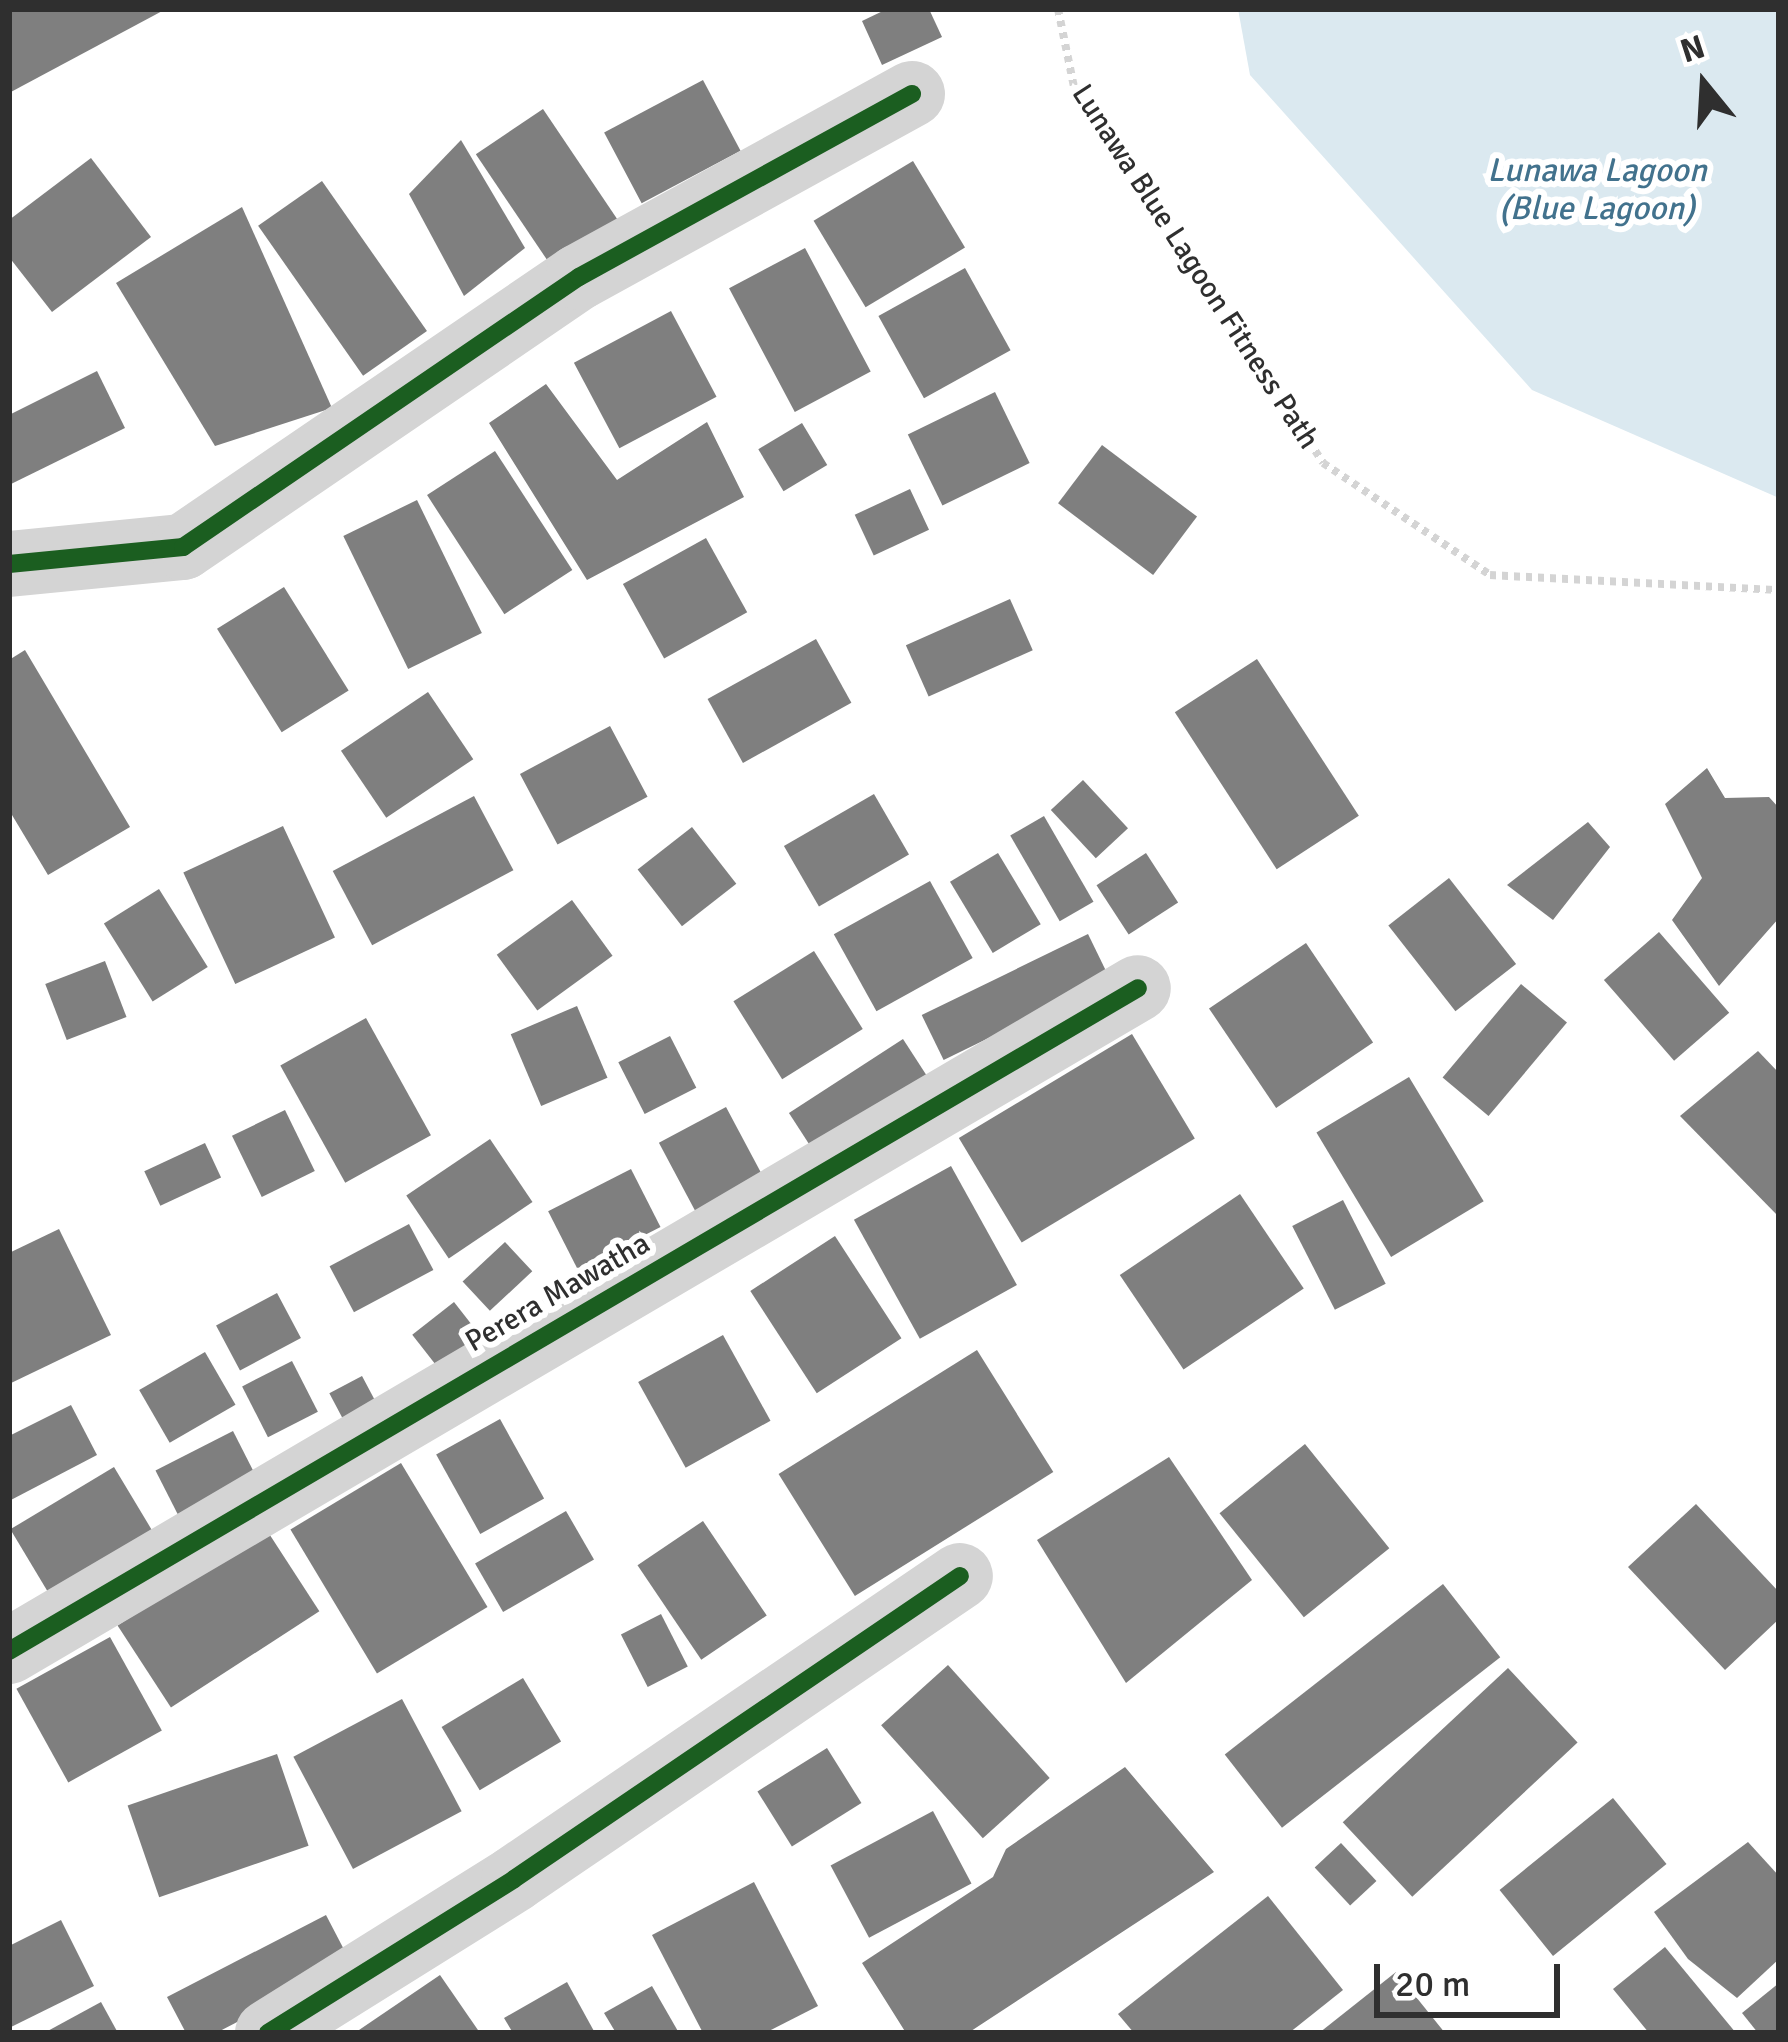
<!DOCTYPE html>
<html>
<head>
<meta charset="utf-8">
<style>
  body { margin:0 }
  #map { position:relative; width:1788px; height:2042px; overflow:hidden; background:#fff; font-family:Signika,sans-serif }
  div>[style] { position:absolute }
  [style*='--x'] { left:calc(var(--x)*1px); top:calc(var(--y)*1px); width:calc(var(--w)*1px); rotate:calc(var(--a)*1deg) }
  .water>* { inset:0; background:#dbe9f0 }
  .building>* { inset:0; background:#7f7f7f; transform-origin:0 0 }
  .path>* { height:8px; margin-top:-4px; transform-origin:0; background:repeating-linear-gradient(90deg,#d4d4d4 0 6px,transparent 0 12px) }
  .minor>* { height:66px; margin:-33px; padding:0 33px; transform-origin:33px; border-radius:33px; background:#d4d4d4 }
  .cycleway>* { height:18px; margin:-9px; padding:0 9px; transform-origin:9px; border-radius:9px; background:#1b5e20 }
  span { translate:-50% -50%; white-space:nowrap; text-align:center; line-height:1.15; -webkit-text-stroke:12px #fff; paint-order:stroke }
  .street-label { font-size:30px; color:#2f2f2f }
  .water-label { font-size:33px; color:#42728d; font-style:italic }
  .frame { position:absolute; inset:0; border:12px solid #2f2f2f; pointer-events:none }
  .north { position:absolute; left:1644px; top:24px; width:120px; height:120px; -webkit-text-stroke:9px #fff; paint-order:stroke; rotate:342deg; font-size:33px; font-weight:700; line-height:48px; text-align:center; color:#2f2f2f }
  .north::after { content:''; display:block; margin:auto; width:42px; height:54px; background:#2f2f2f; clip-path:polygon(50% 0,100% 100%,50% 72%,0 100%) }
  .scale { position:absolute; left:1374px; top:1964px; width:186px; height:54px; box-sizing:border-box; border:6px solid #2f2f2f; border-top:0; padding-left:15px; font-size:36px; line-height:42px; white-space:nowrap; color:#2f2f2f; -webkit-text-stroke:9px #fff; paint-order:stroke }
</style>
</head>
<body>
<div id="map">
  <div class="water">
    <i style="clip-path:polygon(1238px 9px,1779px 9px,1779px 498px,1532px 390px,1250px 75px)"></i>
  </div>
  <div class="building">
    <i style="clip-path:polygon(9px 9px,166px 9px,9px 93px)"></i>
    <i style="clip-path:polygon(887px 9px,929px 9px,942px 37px,882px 65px,862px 21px)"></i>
    <i style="left:703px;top:80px;width:80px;height:112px;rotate:62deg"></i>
    <i style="left:543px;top:109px;width:135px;height:81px;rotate:56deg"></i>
    <i style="clip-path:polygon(461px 140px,525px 248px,464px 296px,409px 194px)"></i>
    <i style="clip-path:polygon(91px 158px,151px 237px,52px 312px,9px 257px,9px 220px)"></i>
    <i style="left:913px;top:161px;width:101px;height:116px;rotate:59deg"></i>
    <i style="left:322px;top:181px;width:183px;height:78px;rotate:55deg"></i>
    <i style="clip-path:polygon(242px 207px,332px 408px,215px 446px,116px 283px)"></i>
    <i style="left:805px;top:248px;width:140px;height:86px;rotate:62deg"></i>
    <i style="left:965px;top:268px;width:94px;height:99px;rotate:61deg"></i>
    <i style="left:671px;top:311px;width:97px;height:110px;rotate:62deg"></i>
    <i style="clip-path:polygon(97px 371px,125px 428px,9px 485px,9px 415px)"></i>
    <i style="clip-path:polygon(546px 384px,617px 480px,707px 422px,744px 497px,587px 580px,489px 423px)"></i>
    <i style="left:995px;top:392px;width:79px;height:97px;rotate:64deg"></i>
    <i style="left:802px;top:423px;width:49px;height:51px;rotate:59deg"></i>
    <i style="left:1102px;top:445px;width:119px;height:73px;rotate:37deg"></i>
    <i style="left:495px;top:451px;width:142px;height:81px;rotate:57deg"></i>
    <i style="left:910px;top:489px;width:45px;height:61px;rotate:65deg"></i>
    <i style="left:417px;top:500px;width:148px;height:82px;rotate:64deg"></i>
    <i style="left:706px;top:538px;width:85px;height:95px;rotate:61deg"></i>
    <i style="left:284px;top:587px;width:122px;height:79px;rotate:58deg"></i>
    <i style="left:1010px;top:599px;width:56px;height:114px;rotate:66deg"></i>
    <i style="left:816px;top:639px;width:73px;height:124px;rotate:61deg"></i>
    <i style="clip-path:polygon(25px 650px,130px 827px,48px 875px,9px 810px,9px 660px)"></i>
    <i style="left:1257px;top:659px;width:187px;height:98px;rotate:57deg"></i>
    <i style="left:428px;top:692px;width:81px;height:105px;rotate:56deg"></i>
    <i style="left:610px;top:726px;width:80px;height:102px;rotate:62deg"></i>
    <i style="clip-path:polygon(1707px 768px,1725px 798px,1769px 797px,1779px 808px,1779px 918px,1719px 986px,1672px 920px,1702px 878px,1665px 804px)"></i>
    <i style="left:1083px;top:780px;width:66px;height:44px;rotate:47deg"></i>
    <i style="left:874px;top:794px;width:70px;height:104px;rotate:60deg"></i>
    <i style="left:474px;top:796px;width:84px;height:160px;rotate:62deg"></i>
    <i style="left:1044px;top:816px;width:99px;height:39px;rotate:60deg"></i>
    <i style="clip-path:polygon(1588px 822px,1610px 847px,1553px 920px,1507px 885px)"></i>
    <i style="left:283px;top:826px;width:123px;height:110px;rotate:65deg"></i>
    <i style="left:692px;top:827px;width:72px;height:69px;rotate:52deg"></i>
    <i style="left:998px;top:853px;width:83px;height:56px;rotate:59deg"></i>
    <i style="left:1146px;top:853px;width:59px;height:59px;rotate:57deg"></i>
    <i style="left:1449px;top:878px;width:109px;height:77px;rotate:52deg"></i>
    <i style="left:930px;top:881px;width:88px;height:110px;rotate:61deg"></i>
    <i style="left:159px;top:889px;width:92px;height:65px;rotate:58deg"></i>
    <i style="left:572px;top:900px;width:69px;height:93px;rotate:54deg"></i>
    <i style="left:1659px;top:932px;width:107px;height:73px;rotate:49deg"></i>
    <i style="left:1088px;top:934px;width:50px;height:185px;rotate:64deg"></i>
    <i style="left:1306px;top:943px;width:120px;height:117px;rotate:56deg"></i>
    <i style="left:814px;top:951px;width:92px;height:95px;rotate:58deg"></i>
    <i style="left:105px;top:961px;width:60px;height:64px;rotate:69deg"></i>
    <i style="left:1521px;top:984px;width:60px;height:122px;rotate:40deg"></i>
    <i style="left:577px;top:1006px;width:78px;height:72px;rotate:67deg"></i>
    <i style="left:366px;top:1018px;width:134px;height:98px;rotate:61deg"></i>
    <i style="left:1132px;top:1034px;width:122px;height:202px;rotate:59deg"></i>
    <i style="left:670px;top:1036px;width:58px;height:58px;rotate:63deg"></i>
    <i style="left:903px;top:1039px;width:55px;height:136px;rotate:57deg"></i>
    <i style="clip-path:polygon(1758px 1051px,1779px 1073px,1779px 1217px,1680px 1116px)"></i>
    <i style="left:1409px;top:1077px;width:145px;height:108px;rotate:59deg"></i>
    <i style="left:726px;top:1107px;width:78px;height:76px;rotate:62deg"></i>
    <i style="left:285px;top:1110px;width:68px;height:59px;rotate:64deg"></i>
    <i style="left:490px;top:1139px;width:76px;height:101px;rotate:56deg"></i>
    <i style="left:205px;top:1143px;width:38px;height:67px;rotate:65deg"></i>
    <i style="left:951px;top:1166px;width:136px;height:111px;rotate:61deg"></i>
    <i style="left:631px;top:1169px;width:65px;height:93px;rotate:63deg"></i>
    <i style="left:1240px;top:1194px;width:114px;height:145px;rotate:56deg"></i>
    <i style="left:1343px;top:1200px;width:94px;height:57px;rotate:63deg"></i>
    <i style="left:409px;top:1224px;width:52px;height:90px;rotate:62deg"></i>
    <i style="clip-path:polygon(59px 1229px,111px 1335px,9px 1384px,9px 1253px)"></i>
    <i style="left:835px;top:1236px;width:122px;height:101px;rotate:57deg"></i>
    <i style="left:505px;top:1242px;width:40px;height:58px;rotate:47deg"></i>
    <i style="left:277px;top:1293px;width:51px;height:69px;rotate:62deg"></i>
    <i style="left:454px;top:1302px;width:61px;height:53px;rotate:52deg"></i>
    <i style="left:723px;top:1335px;width:98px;height:97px;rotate:61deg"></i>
    <i style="left:977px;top:1350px;width:144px;height:234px;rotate:58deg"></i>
    <i style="left:205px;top:1352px;width:61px;height:76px;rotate:60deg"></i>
    <i style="left:292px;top:1361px;width:57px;height:56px;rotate:63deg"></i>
    <i style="left:362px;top:1376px;width:40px;height:37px;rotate:62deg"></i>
    <i style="clip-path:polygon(71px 1405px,97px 1455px,9px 1501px,9px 1436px)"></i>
    <i style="left:500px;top:1419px;width:91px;height:73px;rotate:61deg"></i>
    <i style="left:233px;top:1431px;width:58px;height:87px;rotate:63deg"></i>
    <i style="left:1305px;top:1444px;width:134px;height:110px;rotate:51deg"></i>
    <i style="clip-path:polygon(1169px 1457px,1252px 1580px,1126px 1683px,1037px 1540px)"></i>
    <i style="left:401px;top:1463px;width:168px;height:129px;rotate:59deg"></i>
    <i style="left:114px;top:1467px;width:74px;height:121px;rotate:59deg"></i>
    <i style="clip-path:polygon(1696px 1504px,1779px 1592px,1779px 1619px,1725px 1670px,1628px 1567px)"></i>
    <i style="left:566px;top:1511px;width:56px;height:105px;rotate:60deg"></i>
    <i style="left:703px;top:1521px;width:114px;height:79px;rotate:56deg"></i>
    <i style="left:266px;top:1529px;width:98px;height:177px;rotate:57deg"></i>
    <i style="left:1443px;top:1584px;width:93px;height:277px;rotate:52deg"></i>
    <i style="left:661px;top:1614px;width:59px;height:45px;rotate:63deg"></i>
    <i style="left:110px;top:1637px;width:107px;height:107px;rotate:61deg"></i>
    <i style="left:948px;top:1665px;width:152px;height:90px;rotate:48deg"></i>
    <i style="left:1508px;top:1668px;width:102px;height:226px;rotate:47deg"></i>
    <i style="left:523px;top:1678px;width:74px;height:95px;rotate:59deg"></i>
    <i style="left:402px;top:1699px;width:127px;height:123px;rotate:62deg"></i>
    <i style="left:827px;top:1748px;width:65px;height:82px;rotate:58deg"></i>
    <i style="left:277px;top:1754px;width:97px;height:158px;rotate:71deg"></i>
    <i style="clip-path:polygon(1125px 1767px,1214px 1872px,968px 2033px,906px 2033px,862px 1963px,993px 1877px,1006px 1849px)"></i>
    <i style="left:1613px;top:1798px;width:85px;height:146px;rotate:51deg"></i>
    <i style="left:933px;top:1811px;width:82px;height:116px;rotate:62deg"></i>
    <i style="clip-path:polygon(1748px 1842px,1779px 1876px,1779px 1959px,1737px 1998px,1688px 1959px,1654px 1912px)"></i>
    <i style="left:1341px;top:1843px;width:52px;height:36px;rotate:47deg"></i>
    <i style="clip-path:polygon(754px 1882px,818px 2006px,765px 2033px,703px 2033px,652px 1935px)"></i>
    <i style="clip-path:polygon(1268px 1896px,1343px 1990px,1289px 2033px,1134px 2033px,1118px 2014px)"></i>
    <i style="clip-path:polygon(326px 1915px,351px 1963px,216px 2033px,186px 2033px,167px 1997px)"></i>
    <i style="clip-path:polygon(61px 1920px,94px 1986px,9px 2028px,9px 1946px)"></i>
    <i style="clip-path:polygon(1665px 1947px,1736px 2033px,1649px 2033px,1613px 1989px)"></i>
    <i style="clip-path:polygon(1396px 1972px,1445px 2033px,1319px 2033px)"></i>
    <i style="clip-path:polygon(440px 1975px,480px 2033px,361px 2033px,359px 2030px)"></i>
    <i style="clip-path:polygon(567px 1982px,595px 2033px,513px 2033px,504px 2018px)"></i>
    <i style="clip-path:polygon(1779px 1983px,1779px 2033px,1758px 2033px,1742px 2013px)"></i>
    <i style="clip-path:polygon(652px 1986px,679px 2033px,616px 2033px,604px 2013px)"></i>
    <i style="clip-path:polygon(101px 2002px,118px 2033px,44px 2033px)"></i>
  </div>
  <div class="path">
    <i style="--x:1058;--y:9;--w:85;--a:78.4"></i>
    <i style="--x:1075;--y:92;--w:446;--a:56.2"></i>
    <i style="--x:1323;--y:463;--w:201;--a:33.8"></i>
    <i style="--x:1490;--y:575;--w:289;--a:3"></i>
  </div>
  <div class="minor">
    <i style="--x:9;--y:564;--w:175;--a:-5.6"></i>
    <i style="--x:183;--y:547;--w:479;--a:-34.3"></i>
    <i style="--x:579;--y:277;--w:380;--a:-28.8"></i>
    <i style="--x:9;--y:1651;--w:1309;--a:-30.42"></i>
    <i style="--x:268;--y:2033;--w:290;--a:-32"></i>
    <i style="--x:514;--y:1879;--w:539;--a:-34.19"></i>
  </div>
  <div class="cycleway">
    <i style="--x:9;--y:564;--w:175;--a:-5.6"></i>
    <i style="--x:183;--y:547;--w:479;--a:-34.3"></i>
    <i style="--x:579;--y:277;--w:380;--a:-28.8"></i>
    <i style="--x:9;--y:1651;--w:1309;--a:-30.42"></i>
    <i style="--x:268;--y:2033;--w:290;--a:-32"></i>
    <i style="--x:514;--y:1879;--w:539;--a:-34.19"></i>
  </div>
  <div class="street-label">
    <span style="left:1195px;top:267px;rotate:57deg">Lunawa Blue Lagoon Fitness Path</span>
    <span style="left:558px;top:1293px;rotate:-30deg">Perera Mawatha</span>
  </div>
  <div class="water-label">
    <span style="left:1597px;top:190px">Lunawa Lagoon<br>(Blue Lagoon)</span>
  </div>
  <div class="frame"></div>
  <div class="north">N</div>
  <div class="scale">20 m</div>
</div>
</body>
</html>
